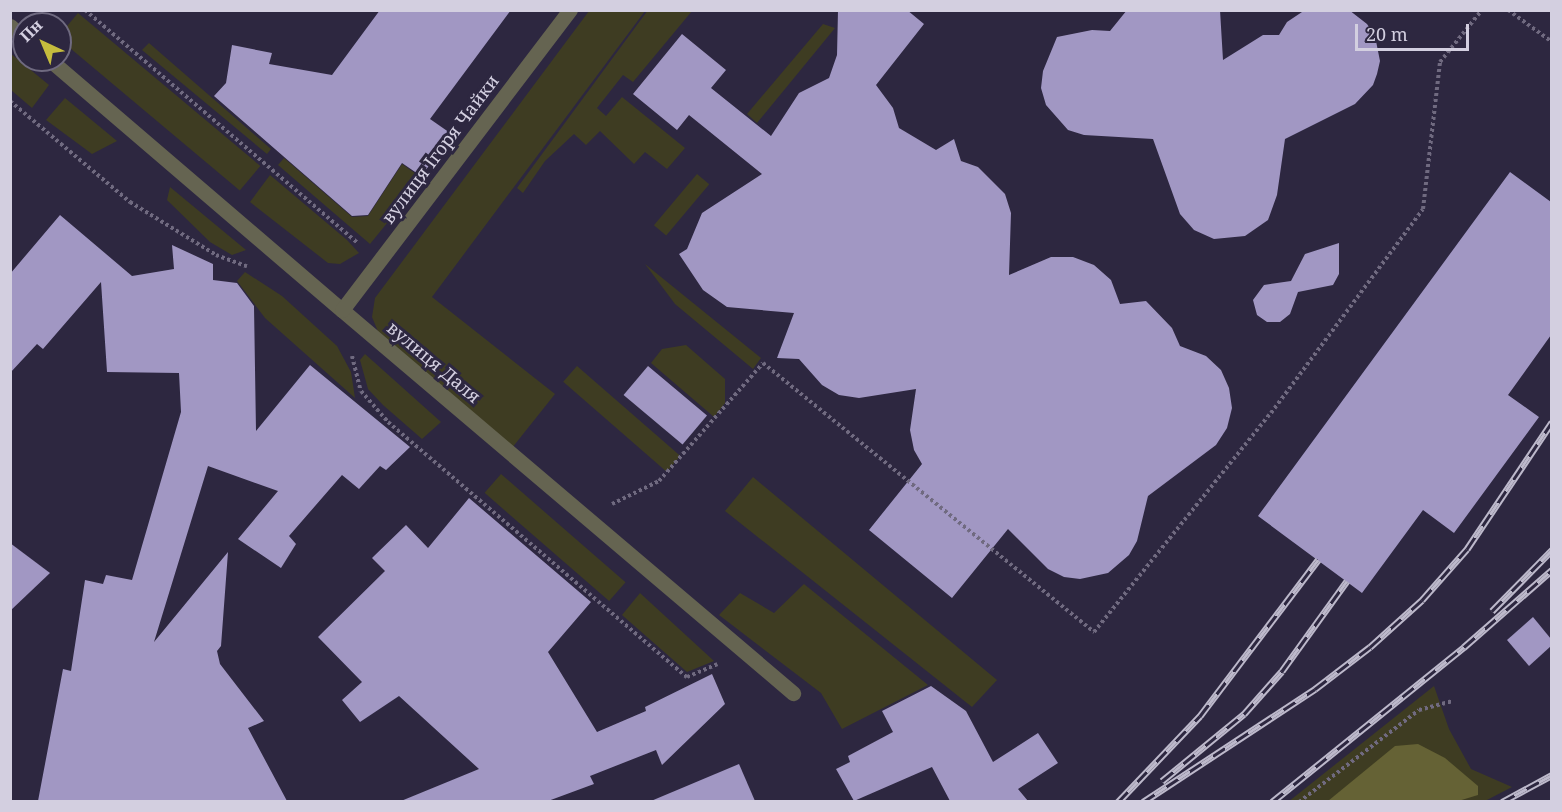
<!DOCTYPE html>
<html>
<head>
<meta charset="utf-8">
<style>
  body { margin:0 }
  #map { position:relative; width:1562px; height:812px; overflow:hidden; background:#2d2740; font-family:"Noto Serif",serif }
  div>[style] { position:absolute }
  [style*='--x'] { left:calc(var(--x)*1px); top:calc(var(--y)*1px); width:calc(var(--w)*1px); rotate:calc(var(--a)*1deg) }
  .green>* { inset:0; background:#3e3c22; transform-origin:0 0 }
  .forest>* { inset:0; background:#656235 }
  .building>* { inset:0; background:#a197c3; transform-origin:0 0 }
  .path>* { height:4px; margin-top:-2px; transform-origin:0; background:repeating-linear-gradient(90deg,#706a80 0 3px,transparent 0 6px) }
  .service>* { height:15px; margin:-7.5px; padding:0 7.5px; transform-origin:7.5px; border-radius:7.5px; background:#656451 }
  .minor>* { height:15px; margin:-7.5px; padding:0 7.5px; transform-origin:7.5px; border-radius:7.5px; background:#656451 }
  .rail>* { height:7px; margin-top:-3.5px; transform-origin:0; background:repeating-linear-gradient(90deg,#2d2740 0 14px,#bdb9cb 0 28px); box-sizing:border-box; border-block:2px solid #bdb9cb }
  span { translate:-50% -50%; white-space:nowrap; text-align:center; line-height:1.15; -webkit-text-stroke:6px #2d2740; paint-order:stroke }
  .street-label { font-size:18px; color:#d3cfe0 }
  .frame { position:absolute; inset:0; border:12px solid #d3cfe0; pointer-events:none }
  .north { position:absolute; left:12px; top:12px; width:60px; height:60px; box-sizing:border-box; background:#2d2740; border:2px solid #6f6a80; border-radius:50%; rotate:316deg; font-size:16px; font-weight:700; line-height:24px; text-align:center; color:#d3cfe0 }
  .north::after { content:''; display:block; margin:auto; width:21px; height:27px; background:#c5bc3d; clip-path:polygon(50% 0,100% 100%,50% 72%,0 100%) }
  .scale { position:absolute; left:1355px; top:24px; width:114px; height:27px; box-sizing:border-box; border:3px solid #d3cfe0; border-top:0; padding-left:8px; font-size:18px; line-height:21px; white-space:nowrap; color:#d3cfe0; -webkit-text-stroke:4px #2d2740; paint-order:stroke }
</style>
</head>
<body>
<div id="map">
  <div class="green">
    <i style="clip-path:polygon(648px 10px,692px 11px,633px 82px,623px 75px,597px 108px,606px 116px,622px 97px,685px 148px,667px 169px,645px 152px,634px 164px,600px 131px,586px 145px,574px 134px,545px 161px,523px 193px,517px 188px)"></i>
    <i style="clip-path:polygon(589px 11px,645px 11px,432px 297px,555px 394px,512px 448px,379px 334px,372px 317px,375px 298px)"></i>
    <i style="left:78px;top:13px;width:238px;height:32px;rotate:40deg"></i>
    <i style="clip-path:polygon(823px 24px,835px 28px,757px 123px,747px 114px)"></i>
    <i style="clip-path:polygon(149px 43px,271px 149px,267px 154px,142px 50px)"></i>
    <i style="clip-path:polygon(10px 53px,49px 85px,32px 108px,11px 90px)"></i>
    <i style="clip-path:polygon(65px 98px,117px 141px,92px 154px,46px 120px)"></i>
    <i style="clip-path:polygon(284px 158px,352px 217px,368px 216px,402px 164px,423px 179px,370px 244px,278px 165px)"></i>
    <i style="left:697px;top:174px;width:16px;height:67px;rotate:40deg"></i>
    <i style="clip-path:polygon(270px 175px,347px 240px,359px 253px,340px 264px,328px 263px,250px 202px)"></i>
    <i style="clip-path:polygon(170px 187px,246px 250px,232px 255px,210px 242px,167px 200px)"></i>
    <i style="clip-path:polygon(645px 264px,761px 358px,753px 369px,675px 304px)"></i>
    <i style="clip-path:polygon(245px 272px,282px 296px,337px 346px,351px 372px,355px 398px,265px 318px,237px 281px)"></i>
    <i style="clip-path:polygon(686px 345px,725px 379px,725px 403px,714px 417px,651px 363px,662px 349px)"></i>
    <i style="clip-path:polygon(365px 354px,441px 422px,422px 439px,383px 405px,368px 389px,360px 360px)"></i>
    <i style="left:577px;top:366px;width:137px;height:21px;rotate:41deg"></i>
    <i style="left:501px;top:474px;width:165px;height:25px;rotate:41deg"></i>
    <i style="clip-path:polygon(753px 477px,997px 680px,972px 707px,725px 511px)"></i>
    <i style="clip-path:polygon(804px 584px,928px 685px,842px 729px,821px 693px,719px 615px,740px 593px,774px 613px)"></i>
    <i style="clip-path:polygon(640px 593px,714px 661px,687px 672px,622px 615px)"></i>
    <i style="clip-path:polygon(1434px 686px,1449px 729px,1471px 769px,1512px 787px,1485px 801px,1288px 802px)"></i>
  </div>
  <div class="forest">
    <i style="clip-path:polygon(1418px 744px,1445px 758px,1478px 786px,1478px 795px,1455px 802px,1328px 801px,1395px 746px)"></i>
  </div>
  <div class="building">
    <i style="clip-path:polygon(380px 10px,511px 10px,430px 119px,453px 135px,421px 176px,402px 163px,368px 215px,352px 216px,214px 96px,226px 83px,232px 45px,272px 53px,269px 64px,332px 75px)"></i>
    <i style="clip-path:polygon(838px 10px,907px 10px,924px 24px,876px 85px,893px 108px,899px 128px,936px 150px,954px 139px,961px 161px,978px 167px,1005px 194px,1011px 213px,1009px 275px,1051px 257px,1073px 257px,1094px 265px,1111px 280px,1120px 304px,1146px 301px,1172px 328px,1180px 346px,1206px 356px,1221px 370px,1229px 388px,1232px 408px,1227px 428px,1216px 445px,1148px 496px,1137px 541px,1129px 555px,1108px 573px,1080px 579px,1064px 577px,1048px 569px,1008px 529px,952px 598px,869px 530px,922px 464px,914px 450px,910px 430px,916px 389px,859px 398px,839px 395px,822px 385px,799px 359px,777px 358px,794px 313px,727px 307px,703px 290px,679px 254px,687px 249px,702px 213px,762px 174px,689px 115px,677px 130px,633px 94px,682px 34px,726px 70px,711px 88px,771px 136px,799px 93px,829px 78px,837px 55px)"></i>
    <i style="clip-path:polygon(1127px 10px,1220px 10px,1223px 60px,1263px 35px,1279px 35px,1287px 22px,1305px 10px,1349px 10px,1367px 24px,1375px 36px,1380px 61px,1377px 74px,1373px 85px,1355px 104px,1285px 139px,1277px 195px,1268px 220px,1245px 236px,1214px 239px,1194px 230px,1180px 214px,1153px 139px,1084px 135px,1068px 130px,1046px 105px,1041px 88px,1043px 71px,1057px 37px,1092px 30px,1110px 31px)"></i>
    <i style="clip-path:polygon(1510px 172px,1551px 202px,1551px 335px,1508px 395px,1539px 417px,1454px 533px,1423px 510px,1362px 593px,1258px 516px)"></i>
    <i style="clip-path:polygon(60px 215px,132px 276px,174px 269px,172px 245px,213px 264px,213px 280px,237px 283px,254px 306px,256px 431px,310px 365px,410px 447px,386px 470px,380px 466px,359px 489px,342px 475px,289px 536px,296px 544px,281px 568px,238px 539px,278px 491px,208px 466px,154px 642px,228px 552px,221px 646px,217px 651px,220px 664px,264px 721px,248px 728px,287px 801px,38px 801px,63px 669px,71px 671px,85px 580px,103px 584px,106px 575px,132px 580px,181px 412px,179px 373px,107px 372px,101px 282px,43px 349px,37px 344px,10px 373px,10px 274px)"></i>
    <i style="clip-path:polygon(1339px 243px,1339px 274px,1333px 285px,1298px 292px,1290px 314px,1280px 322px,1267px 322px,1257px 315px,1253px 300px,1264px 285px,1291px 281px,1305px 254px)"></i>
    <i style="left:648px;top:366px;width:77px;height:38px;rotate:40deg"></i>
    <i style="clip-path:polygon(469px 498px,591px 602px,548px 652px,597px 732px,646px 711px,645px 707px,712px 674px,725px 704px,662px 765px,656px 750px,590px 776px,594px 784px,548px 801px,401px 801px,479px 769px,399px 696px,360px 722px,342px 700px,362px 682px,318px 637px,385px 571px,372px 558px,406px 525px,428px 548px)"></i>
    <i style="clip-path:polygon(10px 543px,50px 573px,10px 611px)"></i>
    <i style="clip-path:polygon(1533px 617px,1551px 639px,1551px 646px,1529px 666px,1507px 640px)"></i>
    <i style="clip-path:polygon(931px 686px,966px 711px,993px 762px,1038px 733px,1058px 763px,1018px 789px,1028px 801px,950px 801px,932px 767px,854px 801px,836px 769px,850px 762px,848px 756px,893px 732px,882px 711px)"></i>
    <i style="clip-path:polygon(739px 764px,755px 801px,651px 801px)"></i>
  </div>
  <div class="path">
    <i style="--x:85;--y:10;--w:359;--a:40.5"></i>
    <i style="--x:1508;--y:10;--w:54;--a:36"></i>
    <i style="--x:10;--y:101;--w:157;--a:40.1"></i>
    <i style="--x:130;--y:202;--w:101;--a:31.6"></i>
    <i style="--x:216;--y:255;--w:33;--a:20"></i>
    <i style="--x:352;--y:356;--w:36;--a:76"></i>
    <i style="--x:361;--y:391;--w:41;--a:48.9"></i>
    <i style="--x:388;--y:422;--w:393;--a:40.5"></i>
    <i style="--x:687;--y:677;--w:33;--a:-23"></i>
    <i style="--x:612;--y:504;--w:52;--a:-26.1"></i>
    <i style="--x:659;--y:481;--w:157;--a:-48.6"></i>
    <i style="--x:763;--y:363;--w:427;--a:39.1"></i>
    <i style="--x:1094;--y:632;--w:282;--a:-51.1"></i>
    <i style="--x:1271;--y:413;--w:254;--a:-53.3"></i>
    <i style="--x:1423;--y:209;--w:148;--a:-83.4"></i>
    <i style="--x:1440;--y:62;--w:67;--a:-51.1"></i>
    <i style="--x:1299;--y:802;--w:151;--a:-37.5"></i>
    <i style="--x:1419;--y:710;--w:34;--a:-15"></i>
  </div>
  <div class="service">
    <i style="--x:342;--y:310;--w:592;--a:40.34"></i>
  </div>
  <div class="minor">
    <i style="--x:10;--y:26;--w:18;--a:41"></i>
    <i style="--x:50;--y:60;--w:384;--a:40.6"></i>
    <i style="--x:342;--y:310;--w:377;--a:-52.8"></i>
  </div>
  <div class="rail">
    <i style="--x:1492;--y:611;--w:86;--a:-45.5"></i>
    <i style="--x:1162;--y:781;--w:106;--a:-39.3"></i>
    <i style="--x:1244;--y:714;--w:57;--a:-48.5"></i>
    <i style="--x:1282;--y:671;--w:111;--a:-54.2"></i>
    <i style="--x:1118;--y:802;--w:119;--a:-46.4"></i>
    <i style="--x:1200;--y:716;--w:196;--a:-52.9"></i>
    <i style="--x:1143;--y:802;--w:206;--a:-33.3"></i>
    <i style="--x:1315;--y:689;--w:69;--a:-37.4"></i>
    <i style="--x:1370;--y:647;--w:70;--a:-42.1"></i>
    <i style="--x:1422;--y:600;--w:68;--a:-48.6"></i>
    <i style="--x:1467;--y:549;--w:153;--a:-56.2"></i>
    <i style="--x:1272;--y:802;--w:247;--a:-38.9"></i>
    <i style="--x:1464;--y:647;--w:117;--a:-41.2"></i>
    <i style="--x:1502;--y:802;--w:57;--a:-28.4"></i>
  </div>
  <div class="street-label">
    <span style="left:440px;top:149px;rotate:-53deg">вулиця Ігоря Чайки</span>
    <span style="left:434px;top:362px;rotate:40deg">вулиця Даля</span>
  </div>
  <div class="frame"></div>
  <div class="north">Пн</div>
  <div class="scale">20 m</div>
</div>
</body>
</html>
